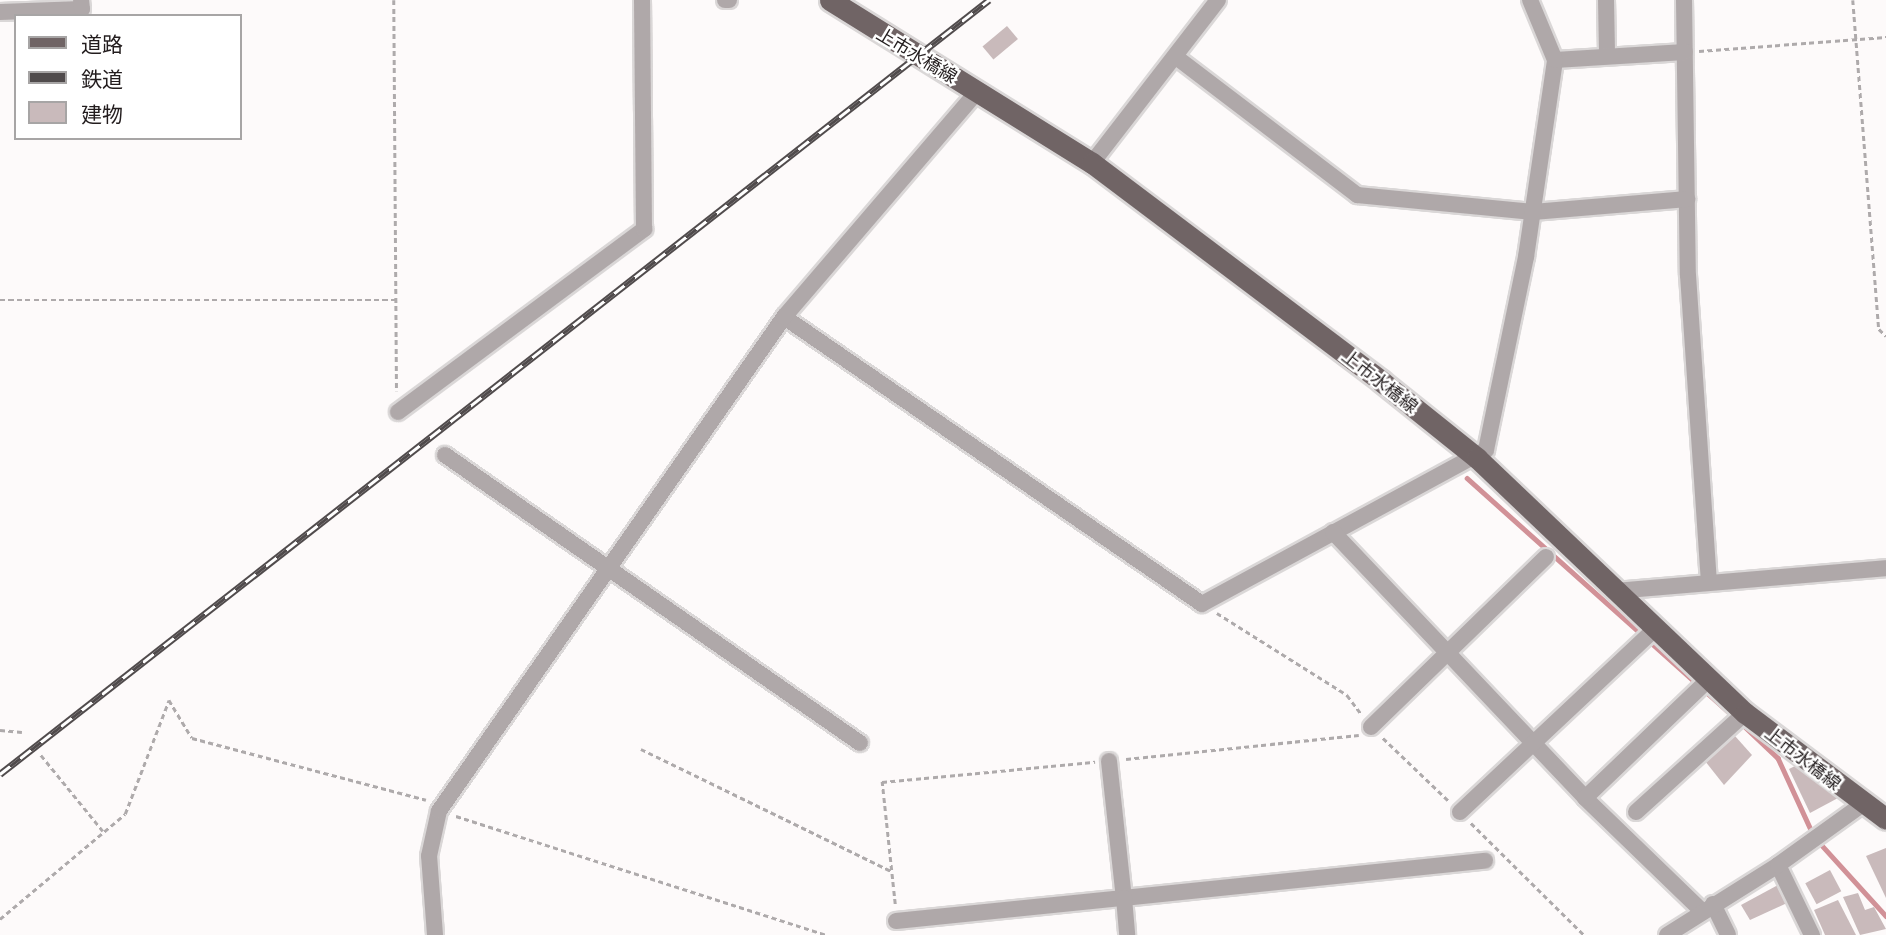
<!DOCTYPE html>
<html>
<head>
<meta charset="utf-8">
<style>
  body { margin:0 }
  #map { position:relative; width:1886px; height:935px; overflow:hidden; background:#fdfafa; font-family:Literata,"Noto Sans JP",serif }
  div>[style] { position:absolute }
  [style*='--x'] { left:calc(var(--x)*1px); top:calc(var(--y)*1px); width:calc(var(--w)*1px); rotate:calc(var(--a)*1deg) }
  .stream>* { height:4.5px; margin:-2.25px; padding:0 2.25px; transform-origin:2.25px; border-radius:2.25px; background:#d19197 }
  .building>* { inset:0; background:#c9babb; transform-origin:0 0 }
  .path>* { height:2.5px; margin-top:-1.25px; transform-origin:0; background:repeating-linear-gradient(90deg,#aeaaab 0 5px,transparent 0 8.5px) }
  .roads { filter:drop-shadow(2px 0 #dad7d7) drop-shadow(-2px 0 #dad7d7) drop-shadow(0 2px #dad7d7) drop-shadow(0 -2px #dad7d7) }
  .minor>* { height:16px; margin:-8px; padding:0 8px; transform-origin:8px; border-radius:8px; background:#afa8a9 }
  .major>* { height:21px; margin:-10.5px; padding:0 10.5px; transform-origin:10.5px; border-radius:10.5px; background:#706465 }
  .rail>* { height:7px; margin-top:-3.5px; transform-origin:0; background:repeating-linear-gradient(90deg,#fff 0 13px,#504b4c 0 26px); box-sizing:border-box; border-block:2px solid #504b4c }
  span { translate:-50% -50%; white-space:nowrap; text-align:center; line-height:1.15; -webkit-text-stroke:5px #fff; paint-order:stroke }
  .street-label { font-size:18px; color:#231d1e }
  .legend { position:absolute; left:14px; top:14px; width:228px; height:126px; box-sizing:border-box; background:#fff; border:2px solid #a7a5a5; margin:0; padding:9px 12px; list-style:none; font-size:21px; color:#231d1e }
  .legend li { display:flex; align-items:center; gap:14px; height:35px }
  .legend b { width:35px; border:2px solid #a7a5a5 }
</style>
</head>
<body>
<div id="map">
  <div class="stream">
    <i style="--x:1467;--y:478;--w:356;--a:41.8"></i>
    <i style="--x:1741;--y:723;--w:51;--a:43.4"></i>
    <i style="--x:1778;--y:758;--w:84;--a:65.3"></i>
    <i style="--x:1818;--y:841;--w:101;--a:47.8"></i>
  </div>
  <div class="building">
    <i style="left:1007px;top:26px;width:17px;height:32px;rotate:50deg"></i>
    <i style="clip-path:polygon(1735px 736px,1752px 755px,1724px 785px,1705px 761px)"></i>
    <i style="clip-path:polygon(1797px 765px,1830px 789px,1838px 798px,1810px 813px,1789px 769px)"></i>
    <i style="clip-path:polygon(1886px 848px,1886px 898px,1866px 856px)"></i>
    <i style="left:1830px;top:870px;width:24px;height:28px;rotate:62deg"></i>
    <i style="clip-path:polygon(1778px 885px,1787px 903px,1750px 920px,1741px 905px)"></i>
    <i style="clip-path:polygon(1858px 893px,1865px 910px,1874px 907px,1886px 929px,1860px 935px,1843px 897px)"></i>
    <i style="clip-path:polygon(1838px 900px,1856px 935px,1825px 935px,1814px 910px)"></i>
  </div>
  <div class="path">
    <i style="--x:394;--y:0;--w:391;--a:89.6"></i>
    <i style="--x:1853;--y:0;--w:330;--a:85.5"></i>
    <i style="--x:1879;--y:329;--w:10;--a:45"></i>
    <i style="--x:1699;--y:51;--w:188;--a:-4.3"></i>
    <i style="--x:0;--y:300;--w:395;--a:0"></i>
    <i style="--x:1217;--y:613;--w:154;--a:32.2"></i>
    <i style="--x:1347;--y:695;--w:25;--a:53"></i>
    <i style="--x:0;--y:730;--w:22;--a:5"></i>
    <i style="--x:1383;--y:738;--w:91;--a:43.7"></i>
    <i style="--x:641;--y:749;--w:278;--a:26"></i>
    <i style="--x:41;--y:755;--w:98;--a:50.8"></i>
    <i style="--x:1126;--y:759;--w:234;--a:-5.9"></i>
    <i style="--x:456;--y:816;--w:389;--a:17.8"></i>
    <i style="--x:1471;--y:823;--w:159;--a:44.7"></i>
    <i style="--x:895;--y:904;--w:123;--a:-96.1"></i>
    <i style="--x:882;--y:782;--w:214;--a:-5.4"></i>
    <i style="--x:0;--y:919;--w:163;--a:-40"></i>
    <i style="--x:125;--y:814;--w:122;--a:-68.9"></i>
    <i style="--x:169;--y:700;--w:44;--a:58.8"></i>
    <i style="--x:192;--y:738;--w:242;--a:14.8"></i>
  </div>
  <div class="roads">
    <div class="minor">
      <i style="--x:725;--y:0;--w:4;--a:0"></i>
      <i style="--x:1606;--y:0;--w:54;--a:88.9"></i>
      <i style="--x:1684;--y:0;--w:275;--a:89.2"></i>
      <i style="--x:1688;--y:275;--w:308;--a:86.1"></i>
      <i style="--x:0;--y:12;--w:82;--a:-2.1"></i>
      <i style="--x:82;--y:9;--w:9;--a:-96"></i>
      <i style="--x:1176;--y:57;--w:228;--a:37.3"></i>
      <i style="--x:1357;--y:195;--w:177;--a:5.5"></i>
      <i style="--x:1533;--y:212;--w:155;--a:-4.8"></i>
      <i style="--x:1555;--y:60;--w:130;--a:-3.5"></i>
      <i style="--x:1092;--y:163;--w:206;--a:-52.3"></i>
      <i style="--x:784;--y:317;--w:507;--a:34.47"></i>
      <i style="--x:1202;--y:604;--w:323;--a:-28.5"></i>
      <i style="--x:1486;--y:450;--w:197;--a:-78.3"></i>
      <i style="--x:1526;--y:257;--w:199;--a:-81.6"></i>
      <i style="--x:1555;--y:60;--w:65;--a:-112.6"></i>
      <i style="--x:398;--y:412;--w:307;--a:-36.6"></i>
      <i style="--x:644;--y:229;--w:229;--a:-90.5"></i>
      <i style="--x:445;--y:455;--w:505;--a:34.76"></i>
      <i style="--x:1333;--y:532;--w:366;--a:46.5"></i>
      <i style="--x:1585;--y:798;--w:164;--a:44"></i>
      <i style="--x:1614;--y:591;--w:273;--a:-4.8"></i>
      <i style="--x:1371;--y:727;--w:244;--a:-44.2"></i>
      <i style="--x:1109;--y:761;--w:138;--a:83.8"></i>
      <i style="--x:1124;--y:898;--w:363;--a:-5.9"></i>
      <i style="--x:1585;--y:798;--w:172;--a:-43.8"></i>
      <i style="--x:1460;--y:812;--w:267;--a:-43.2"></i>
      <i style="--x:1636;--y:812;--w:147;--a:-42.2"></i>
      <i style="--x:1778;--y:865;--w:78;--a:64.1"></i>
      <i style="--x:1713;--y:904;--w:34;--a:64"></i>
      <i style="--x:896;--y:921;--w:229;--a:-5.8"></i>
      <i style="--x:1124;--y:898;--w:37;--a:85"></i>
      <i style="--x:435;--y:935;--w:79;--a:-94.3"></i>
      <i style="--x:429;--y:856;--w:46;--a:-77.5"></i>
      <i style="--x:439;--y:811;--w:603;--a:-55.07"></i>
      <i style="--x:784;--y:317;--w:298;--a:-49.4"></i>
      <i style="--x:1667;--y:935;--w:131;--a:-32.2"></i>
      <i style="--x:1778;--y:865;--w:105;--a:-35.7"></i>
    </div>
    <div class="major">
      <i style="--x:830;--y:0;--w:309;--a:31.9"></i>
      <i style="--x:1092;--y:163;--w:362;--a:37"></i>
      <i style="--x:1381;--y:381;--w:123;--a:38.7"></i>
      <i style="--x:1477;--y:458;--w:370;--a:43.6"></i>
      <i style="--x:1745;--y:713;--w:176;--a:36.9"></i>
    </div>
  </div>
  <div class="rail">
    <i style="--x:0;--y:774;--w:1256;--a:-38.05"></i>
  </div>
  <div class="street-label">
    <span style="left:917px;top:55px;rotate:31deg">上市水橋線</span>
    <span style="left:1380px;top:381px;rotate:38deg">上市水橋線</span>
    <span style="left:1803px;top:758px;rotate:38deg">上市水橋線</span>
  </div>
  <ul class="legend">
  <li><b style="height:9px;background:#706465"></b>道路</li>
  <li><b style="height:9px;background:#504b4c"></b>鉄道</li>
  <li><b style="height:19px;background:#c9babb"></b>建物</li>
  </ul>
</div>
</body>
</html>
